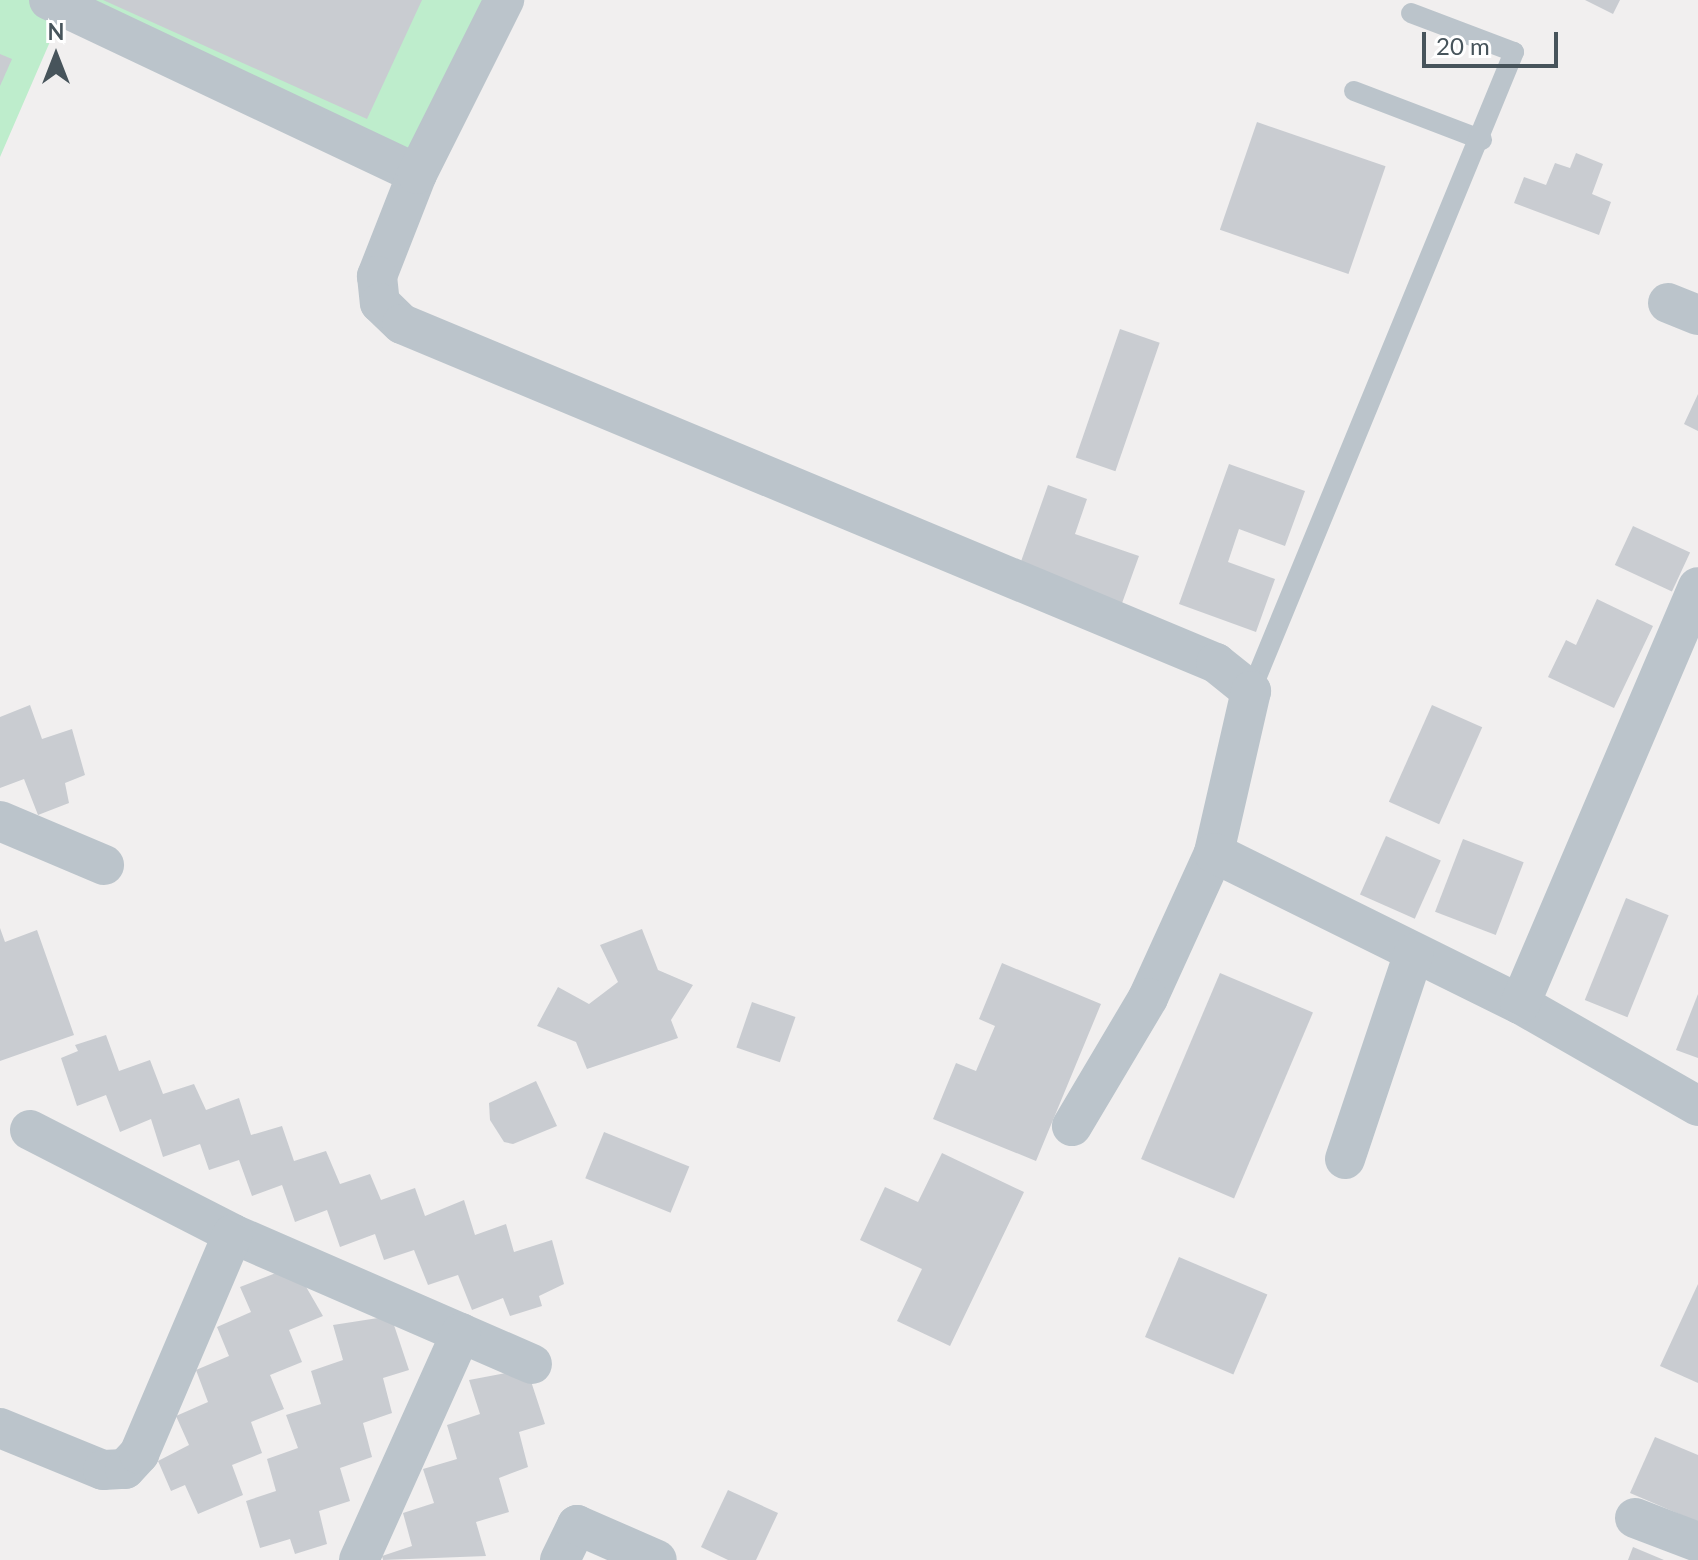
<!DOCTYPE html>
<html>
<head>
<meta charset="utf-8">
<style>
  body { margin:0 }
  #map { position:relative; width:1698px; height:1560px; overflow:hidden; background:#f1efef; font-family:Lato,sans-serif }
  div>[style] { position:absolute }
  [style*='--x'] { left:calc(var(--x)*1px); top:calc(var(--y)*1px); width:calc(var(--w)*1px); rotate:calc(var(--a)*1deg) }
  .green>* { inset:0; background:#beedcc }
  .building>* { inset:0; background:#c9ccd1; transform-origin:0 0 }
  .lane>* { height:20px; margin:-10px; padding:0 10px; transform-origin:10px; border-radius:10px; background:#bbc4cb }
  .street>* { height:40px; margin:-20px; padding:0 20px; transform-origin:20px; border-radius:20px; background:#bbc4cb }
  span { translate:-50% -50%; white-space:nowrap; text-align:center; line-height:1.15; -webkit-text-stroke:6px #fff; paint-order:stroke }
  .north { position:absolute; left:16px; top:16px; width:80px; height:80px; -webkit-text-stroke:6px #fff; paint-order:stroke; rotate:0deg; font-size:22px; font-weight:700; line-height:32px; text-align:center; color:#47545b }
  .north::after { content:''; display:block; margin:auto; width:28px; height:36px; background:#47545b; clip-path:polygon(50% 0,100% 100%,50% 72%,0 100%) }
  .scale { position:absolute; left:1422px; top:32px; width:136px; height:36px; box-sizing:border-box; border:4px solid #47545b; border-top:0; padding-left:10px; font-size:24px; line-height:28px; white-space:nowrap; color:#47545b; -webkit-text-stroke:6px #fff; paint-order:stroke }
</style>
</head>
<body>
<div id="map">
  <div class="green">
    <i style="clip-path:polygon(0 0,504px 0,417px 174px,65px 7px,0 157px)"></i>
  </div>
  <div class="building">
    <i style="clip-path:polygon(103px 0,422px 0,367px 119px)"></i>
    <i style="clip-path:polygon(1585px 0,1620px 0,1613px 14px)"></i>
    <i style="clip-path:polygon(0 54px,12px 59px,0 86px)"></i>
    <i style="left:1257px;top:122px;width:136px;height:114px;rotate:19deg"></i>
    <i style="clip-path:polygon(1576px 153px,1603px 164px,1592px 194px,1611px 202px,1599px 235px,1514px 203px,1524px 177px,1546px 185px,1555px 163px,1570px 168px)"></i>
    <i style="left:1120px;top:329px;width:42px;height:136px;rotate:19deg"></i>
    <i style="clip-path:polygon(1698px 394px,1698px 431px,1684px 424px)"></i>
    <i style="clip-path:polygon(1229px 464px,1305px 491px,1285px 546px,1239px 529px,1228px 562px,1275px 579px,1256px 632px,1179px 604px)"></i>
    <i style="clip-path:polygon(1048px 485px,1087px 499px,1075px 534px,1139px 556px,1121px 606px,1018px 570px)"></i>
    <i style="left:1633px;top:526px;width:63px;height:43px;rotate:25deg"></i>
    <i style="clip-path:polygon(1597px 599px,1653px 626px,1614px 708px,1548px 677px,1566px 640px,1576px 645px)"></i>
    <i style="clip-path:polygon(30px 705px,42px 739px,72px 729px,85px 775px,65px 783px,69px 803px,38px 815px,24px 779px,0 788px,0 717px)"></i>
    <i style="left:1432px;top:705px;width:55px;height:106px;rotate:24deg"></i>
    <i style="left:1386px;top:836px;width:60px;height:64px;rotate:24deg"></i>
    <i style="left:1463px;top:839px;width:65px;height:78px;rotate:21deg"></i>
    <i style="left:1626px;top:898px;width:46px;height:110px;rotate:22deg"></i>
    <i style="clip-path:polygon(0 928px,5px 942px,37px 930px,74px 1035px,0 1061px)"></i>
    <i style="clip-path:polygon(642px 929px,658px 970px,693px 985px,671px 1020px,678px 1038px,587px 1069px,576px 1042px,537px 1026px,558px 987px,589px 1004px,618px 982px,600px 945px)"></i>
    <i style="clip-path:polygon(1002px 963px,1101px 1004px,1036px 1161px,933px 1119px,956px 1063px,976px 1071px,995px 1026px,979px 1019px)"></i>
    <i style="left:1220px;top:973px;width:101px;height:202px;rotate:23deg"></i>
    <i style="clip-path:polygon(1698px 994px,1698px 1058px,1676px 1050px)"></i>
    <i style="left:752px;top:1002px;width:46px;height:48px;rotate:19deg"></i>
    <i style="clip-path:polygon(106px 1035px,119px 1071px,150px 1060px,163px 1094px,194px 1084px,206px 1110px,239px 1098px,251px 1135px,282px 1126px,294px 1161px,326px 1151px,340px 1184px,370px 1174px,381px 1200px,415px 1188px,425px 1216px,464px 1200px,475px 1235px,506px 1224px,514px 1252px,552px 1240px,564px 1284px,539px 1296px,542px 1306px,510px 1316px,503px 1298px,472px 1310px,458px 1275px,428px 1285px,414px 1250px,384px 1260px,375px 1234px,340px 1247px,327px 1210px,295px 1222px,282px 1185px,252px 1196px,239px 1160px,209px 1170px,200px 1144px,163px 1157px,151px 1119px,120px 1132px,106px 1095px,77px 1106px,61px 1058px,78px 1051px,75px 1045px)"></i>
    <i style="clip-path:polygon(536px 1081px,557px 1126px,513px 1144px,504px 1142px,490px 1120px,489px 1103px)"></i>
    <i style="left:604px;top:1132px;width:92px;height:50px;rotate:22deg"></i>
    <i style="clip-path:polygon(942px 1153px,1024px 1192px,950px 1346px,897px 1321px,922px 1269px,860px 1240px,885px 1187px,918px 1202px)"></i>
    <i style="left:1179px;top:1257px;width:96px;height:87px;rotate:23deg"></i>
    <i style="clip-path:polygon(294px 1266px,323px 1316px,289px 1330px,302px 1362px,270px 1375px,284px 1409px,251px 1422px,262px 1453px,232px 1465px,243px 1495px,198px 1514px,185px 1485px,171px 1491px,158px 1461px,189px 1445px,176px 1416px,208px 1402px,196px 1370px,229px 1356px,217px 1327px,251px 1312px,240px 1287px)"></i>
    <i style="clip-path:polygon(1698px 1284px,1698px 1383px,1660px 1366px)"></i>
    <i style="clip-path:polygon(391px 1316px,409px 1370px,383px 1378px,392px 1413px,363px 1423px,372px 1457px,340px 1468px,350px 1501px,319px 1511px,327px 1544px,295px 1554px,290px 1539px,260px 1548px,246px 1501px,276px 1491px,267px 1459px,298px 1448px,286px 1415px,321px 1404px,311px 1371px,343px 1360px,333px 1325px)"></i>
    <i style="clip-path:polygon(527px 1369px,545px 1424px,519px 1432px,528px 1467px,499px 1478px,509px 1512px,476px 1522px,486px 1556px,383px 1560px,382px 1556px,412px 1546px,403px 1513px,434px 1503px,423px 1469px,457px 1459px,447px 1425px,480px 1414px,469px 1380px)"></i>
    <i style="clip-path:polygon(1655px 1437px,1698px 1455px,1698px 1522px,1630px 1493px)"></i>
    <i style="clip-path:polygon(728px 1490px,778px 1513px,756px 1560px,728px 1560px,701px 1547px)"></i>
    <i style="clip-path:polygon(1633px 1547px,1664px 1560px,1628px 1560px)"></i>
  </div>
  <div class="lane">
    <i style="--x:1354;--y:91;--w:137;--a:20.9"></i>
    <i style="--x:1251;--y:691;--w:691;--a:-67.63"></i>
    <i style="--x:1514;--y:52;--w:110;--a:-159.3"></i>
  </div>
  <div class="street">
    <i style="--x:49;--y:0;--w:407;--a:25.3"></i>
    <i style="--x:417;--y:174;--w:110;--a:111.4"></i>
    <i style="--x:377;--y:276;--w:27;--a:84"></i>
    <i style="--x:380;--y:303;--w:30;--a:44"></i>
    <i style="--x:402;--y:324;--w:882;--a:22.61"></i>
    <i style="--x:1216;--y:663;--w:45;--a:38.7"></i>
    <i style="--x:1251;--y:691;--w:166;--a:102.9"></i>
    <i style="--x:1214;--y:853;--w:159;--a:114.5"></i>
    <i style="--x:1148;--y:998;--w:149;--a:120.7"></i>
    <i style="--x:417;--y:174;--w:195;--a:-63.4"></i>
    <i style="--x:1668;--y:303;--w:32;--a:22"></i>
    <i style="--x:0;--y:821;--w:113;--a:22.9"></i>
    <i style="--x:1214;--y:853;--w:341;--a:26.3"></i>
    <i style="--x:1520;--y:1004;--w:205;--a:29.8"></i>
    <i style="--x:1520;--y:1004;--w:453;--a:-66.9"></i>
    <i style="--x:30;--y:1130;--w:228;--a:27.1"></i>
    <i style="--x:233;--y:1234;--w:326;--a:23.5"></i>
    <i style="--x:1345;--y:1159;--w:217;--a:-71.5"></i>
    <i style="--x:0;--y:1428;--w:111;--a:22.2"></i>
    <i style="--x:103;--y:1470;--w:22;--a:-3"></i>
    <i style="--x:125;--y:1469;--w:21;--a:-47"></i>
    <i style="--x:139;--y:1454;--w:239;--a:-66.9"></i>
    <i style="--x:1635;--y:1518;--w:67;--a:20.9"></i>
    <i style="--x:359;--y:1560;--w:249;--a:-65.8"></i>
    <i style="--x:560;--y:1560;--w:39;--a:-64"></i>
    <i style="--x:577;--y:1525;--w:87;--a:23.6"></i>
  </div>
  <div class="north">N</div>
  <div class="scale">20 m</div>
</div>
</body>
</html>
